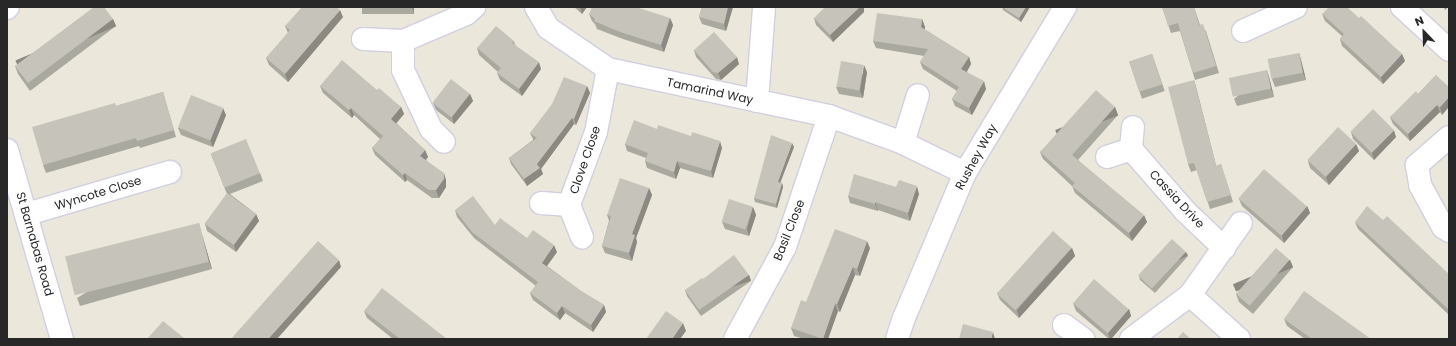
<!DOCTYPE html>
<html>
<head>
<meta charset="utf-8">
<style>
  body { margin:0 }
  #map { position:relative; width:1456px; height:346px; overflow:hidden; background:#ebe7da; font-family:Poppins,sans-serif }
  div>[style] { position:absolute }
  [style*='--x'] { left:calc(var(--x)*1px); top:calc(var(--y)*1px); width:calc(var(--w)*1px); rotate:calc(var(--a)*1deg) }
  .roads { filter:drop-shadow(1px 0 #d0cfe1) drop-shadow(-1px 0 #d0cfe1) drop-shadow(0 1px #d0cfe1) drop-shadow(0 -1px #d0cfe1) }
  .minor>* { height:22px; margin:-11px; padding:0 11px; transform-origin:11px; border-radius:11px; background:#fff }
  .wall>* { inset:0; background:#aaa9a0; transform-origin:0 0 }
  .shaded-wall>* { inset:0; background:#8b8982; transform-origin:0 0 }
  .building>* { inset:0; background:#c6c4ba; transform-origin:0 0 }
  span { translate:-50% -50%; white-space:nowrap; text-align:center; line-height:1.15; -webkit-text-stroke:4px #fff; paint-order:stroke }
  .street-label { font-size:12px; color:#282828 }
  .frame { position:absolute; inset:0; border:8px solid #282828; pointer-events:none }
  .north { position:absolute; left:1404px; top:12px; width:40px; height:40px; -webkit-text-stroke:3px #fff; paint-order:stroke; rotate:337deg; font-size:11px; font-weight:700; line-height:16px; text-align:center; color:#282828 }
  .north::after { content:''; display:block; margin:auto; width:14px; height:18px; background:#282828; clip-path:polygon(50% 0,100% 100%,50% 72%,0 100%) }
</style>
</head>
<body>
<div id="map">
  <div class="roads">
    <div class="minor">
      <i style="--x:536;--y:7;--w:24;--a:60"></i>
      <i style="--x:548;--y:28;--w:73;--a:34.3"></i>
      <i style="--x:608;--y:69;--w:226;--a:12"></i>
      <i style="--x:829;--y:116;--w:79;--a:20"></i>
      <i style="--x:903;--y:143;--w:69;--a:25.8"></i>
      <i style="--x:1402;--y:7;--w:64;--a:42.5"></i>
      <i style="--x:7;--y:8;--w:1;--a:-45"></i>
      <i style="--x:1243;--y:31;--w:58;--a:-24.4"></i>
      <i style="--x:363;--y:39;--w:40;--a:2.9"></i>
      <i style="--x:403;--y:41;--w:69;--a:-23.2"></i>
      <i style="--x:466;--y:14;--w:11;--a:-41"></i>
      <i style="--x:403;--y:41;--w:29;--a:90"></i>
      <i style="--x:403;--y:70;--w:65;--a:64.6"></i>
      <i style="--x:431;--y:129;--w:18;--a:45"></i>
      <i style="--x:757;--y:101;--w:94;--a:-85.7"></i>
      <i style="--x:1449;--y:137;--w:43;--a:138.8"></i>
      <i style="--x:1417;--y:165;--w:20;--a:81"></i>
      <i style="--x:1420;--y:185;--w:48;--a:61.3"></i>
      <i style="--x:1443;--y:227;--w:7;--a:34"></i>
      <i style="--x:903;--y:143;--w:50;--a:-72.6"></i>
      <i style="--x:1131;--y:149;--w:22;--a:-85"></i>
      <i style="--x:7;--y:150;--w:197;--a:73.8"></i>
      <i style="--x:1107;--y:157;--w:25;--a:-18"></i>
      <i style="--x:1131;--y:149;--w:82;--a:48.9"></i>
      <i style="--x:1185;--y:211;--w:54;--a:43.5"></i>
      <i style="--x:541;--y:203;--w:28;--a:4"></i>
      <i style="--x:569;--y:205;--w:78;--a:-69.7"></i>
      <i style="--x:596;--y:132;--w:64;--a:-79.2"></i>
      <i style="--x:569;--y:205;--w:35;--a:68"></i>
      <i style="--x:27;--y:214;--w:149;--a:-16.4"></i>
      <i style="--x:1190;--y:295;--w:66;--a:41.9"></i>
      <i style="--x:1064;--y:325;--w:24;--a:36"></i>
      <i style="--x:735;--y:339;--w:105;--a:-61.5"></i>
      <i style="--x:785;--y:247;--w:138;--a:-71.4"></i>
      <i style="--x:897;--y:339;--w:22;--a:-72"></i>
      <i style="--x:904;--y:318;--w:157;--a:-67.2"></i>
      <i style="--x:965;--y:173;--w:194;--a:-58.9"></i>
      <i style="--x:1131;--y:339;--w:74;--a:-36.7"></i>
      <i style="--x:1190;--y:295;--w:88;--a:-54.7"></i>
    </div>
  </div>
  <div class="wall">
    <i style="left:362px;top:7px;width:52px;height:7px"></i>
    <i style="clip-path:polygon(574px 7px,587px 7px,582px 14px)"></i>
    <i style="clip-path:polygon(702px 7px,733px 7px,726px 31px,702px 24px,699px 17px)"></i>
    <i style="clip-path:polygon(864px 7px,864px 12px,833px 42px,816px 25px,814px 18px)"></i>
    <i style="clip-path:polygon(1002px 7px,1030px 7px,1021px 22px,1003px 10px)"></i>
    <i style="clip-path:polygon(1162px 7px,1194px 7px,1200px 25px,1206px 31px,1219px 73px,1195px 80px,1180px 31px,1171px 33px)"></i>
    <i style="clip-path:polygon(589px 14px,670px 18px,673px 25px,664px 52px,623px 39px,597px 29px,595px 24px,592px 21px)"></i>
    <i style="clip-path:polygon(1322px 14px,1359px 18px,1402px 54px,1405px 61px,1383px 84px,1342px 46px,1340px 39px,1342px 36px,1325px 21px)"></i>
    <i style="clip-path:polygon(343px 17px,288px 82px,269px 65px,266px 58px,288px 33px,285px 26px)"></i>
    <i style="clip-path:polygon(113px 19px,116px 26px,30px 91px,18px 74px,15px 66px)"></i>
    <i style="clip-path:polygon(922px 19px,925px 27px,924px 29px,969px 57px,971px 64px,967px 72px,986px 89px,972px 115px,955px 106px,952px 99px,957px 91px,923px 69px,920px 62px,924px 56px,876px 48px,873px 41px)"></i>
    <i style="clip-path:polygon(514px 41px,515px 45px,541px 69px,522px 96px,500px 80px,497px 73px,498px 72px,479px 55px,477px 48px)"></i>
    <i style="clip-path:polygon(694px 50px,739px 64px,721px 80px,716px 79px,696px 57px)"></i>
    <i style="clip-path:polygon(1299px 53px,1301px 60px,1306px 80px,1275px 87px,1272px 79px)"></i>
    <i style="left:1152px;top:54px;width:39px;height:24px;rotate:71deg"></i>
    <i style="clip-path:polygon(1267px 70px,1269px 77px,1274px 97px,1237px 106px,1234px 99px)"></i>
    <i style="clip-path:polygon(867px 72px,863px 98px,839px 94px,836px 87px)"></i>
    <i style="clip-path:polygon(1436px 75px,1442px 115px,1440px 112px,1410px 141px,1393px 124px,1390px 117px,1418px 94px)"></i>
    <i style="clip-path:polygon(1194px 80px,1196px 87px,1216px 166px,1221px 164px,1233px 202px,1210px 209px,1197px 170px,1191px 172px,1188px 164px)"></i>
    <i style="clip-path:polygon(320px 86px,377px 90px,401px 107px,404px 114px,396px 123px,425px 150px,428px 157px,426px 160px,446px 180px,446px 187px,439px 198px,432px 198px,407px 180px,405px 182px,375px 155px,372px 148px,380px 139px,354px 115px,352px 118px,323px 93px)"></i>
    <i style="clip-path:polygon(587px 86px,590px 93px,576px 125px,574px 124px,541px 169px,543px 174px,527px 186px,511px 164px,509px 158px,533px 140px,533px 139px,530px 133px)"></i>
    <i style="clip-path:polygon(163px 92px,176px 137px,140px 148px,139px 146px,46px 173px,43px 165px,116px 106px)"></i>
    <i style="clip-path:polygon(470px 94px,473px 101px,454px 124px,436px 110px,433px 103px)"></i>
    <i style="clip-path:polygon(1115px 107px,1118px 115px,1078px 160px,1147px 222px,1132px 241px,1075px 193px,1072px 186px,1043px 159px,1040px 152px)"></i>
    <i style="clip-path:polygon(226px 115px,213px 147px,181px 135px,178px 128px)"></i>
    <i style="clip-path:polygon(657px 129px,722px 148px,713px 178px,680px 168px,676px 179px,647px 168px,645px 161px,646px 158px,627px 151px,625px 144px)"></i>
    <i style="clip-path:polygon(1351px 132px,1396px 137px,1374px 160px,1353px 139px)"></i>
    <i style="clip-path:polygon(1356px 144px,1359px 151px,1329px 185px,1310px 168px,1308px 161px)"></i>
    <i style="clip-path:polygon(794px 147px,780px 182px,782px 183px,783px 187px,777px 208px,755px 202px,754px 198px)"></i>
    <i style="clip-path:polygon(211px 154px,260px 173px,263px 181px,230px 194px,256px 214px,259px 221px,236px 252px,207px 231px,205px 224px,227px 194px)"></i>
    <i style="clip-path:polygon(896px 187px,919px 194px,910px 221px,878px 210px,878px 211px,850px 203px,848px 196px)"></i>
    <i style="clip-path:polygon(649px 188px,652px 195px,636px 238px,637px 242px,632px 261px,605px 253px,602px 246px,609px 221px,607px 215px)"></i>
    <i style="clip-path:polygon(1239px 199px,1307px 206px,1310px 213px,1284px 243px,1242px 206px)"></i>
    <i style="clip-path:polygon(753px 207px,756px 215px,749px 236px,725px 229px,722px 222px)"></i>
    <i style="clip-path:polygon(455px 210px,495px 225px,557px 252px,547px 266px,581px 291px,604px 305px,606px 312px,593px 332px,565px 313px,560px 320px,533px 300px,530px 293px,536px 286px,474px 238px,457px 217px)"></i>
    <i style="clip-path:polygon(1355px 222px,1449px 274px,1449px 315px,1358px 229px)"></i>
    <i style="clip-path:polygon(199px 223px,201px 231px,212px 269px,80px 306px,77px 298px)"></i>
    <i style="clip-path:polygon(870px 248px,860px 276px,855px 275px,840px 312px,838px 311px,828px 339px,804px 339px,794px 336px,791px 328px,806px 302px)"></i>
    <i style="clip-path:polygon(1072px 248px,1075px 256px,1019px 318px,1000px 300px,997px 293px)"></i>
    <i style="clip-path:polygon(1186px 252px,1188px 256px,1155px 293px,1140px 280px,1139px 276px)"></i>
    <i style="clip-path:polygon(1290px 260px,1293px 267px,1253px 314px,1239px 302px,1236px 294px)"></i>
    <i style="clip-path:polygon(749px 275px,751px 281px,701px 316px,687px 296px,685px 290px,703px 279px)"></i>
    <i style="clip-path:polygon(1073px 303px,1129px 309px,1131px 316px,1111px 339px,1109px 339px,1076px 311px)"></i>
    <i style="clip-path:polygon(364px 311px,447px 339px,393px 339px,367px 318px)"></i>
    <i style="clip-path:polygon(1284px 319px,1371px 339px,1305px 339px,1287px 326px)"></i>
  </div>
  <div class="shaded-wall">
    <i style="clip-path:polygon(412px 7px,414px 7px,414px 14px)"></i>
    <i style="clip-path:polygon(580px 7px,587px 7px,582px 14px)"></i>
    <i style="clip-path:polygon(728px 7px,733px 7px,726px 31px,724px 24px)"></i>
    <i style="clip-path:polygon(860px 7px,864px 7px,864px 12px,833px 42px,830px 35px)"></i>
    <i style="clip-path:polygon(1026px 7px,1030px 7px,1021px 22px,1019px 18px)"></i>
    <i style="clip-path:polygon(1444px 7px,1448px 7px,1445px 10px)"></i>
    <i style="clip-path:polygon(340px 10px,343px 17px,288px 82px,285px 74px)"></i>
    <i style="clip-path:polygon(670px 18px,673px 25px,664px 52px,661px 45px)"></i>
    <i style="left:113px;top:19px;width:8px;height:106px;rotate:67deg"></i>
    <i style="clip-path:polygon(922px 19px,925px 27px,924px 35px,921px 27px)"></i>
    <i style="clip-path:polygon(1299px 53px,1301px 60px,1306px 80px,1303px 73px)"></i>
    <i style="clip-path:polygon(1402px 54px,1405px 61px,1383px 84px,1381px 77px)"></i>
    <i style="clip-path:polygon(737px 57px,739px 64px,721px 80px,718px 73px)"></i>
    <i style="clip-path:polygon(969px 57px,971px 64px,964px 76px,961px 69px)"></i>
    <i style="clip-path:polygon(539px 62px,541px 69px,522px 96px,519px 89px)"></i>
    <i style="clip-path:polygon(864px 65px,867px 72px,863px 98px,860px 91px)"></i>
    <i style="clip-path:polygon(1267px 70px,1269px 77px,1274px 97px,1271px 89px)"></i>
    <i style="clip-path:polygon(1194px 80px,1196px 87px,1218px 173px,1216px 166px)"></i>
    <i style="clip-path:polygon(984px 81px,986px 89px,972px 115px,969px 108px)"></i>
    <i style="clip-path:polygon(587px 86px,590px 93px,576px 125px,574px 119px)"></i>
    <i style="clip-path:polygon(470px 94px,473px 101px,454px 124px,452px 117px)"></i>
    <i style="clip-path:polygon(1449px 97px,1449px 107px,1442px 115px,1440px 107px)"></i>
    <i style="clip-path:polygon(1437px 105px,1440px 112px,1410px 141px,1408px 134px)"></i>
    <i style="clip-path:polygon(401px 107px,404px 114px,394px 126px,391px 119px)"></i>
    <i style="left:1115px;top:107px;width:9px;height:64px;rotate:69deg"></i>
    <i style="clip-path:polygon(223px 108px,226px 115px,213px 147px,210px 140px)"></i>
    <i style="clip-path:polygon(351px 108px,354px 115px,352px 118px,349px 110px)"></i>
    <i style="clip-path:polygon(572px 118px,574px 124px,541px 169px,543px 174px,527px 186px,524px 179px,537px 164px)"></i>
    <i style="clip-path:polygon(1394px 130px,1396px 137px,1374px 160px,1372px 153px)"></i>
    <i style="clip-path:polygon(720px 141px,722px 148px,713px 178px,711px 171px)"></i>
    <i style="clip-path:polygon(792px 143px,794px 147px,779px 186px,778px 182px)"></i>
    <i style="clip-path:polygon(1356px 144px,1359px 151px,1329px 185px,1326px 177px)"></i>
    <i style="clip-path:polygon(425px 150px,428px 157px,423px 163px,420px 156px)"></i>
    <i style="clip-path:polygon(677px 161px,680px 168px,676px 179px,674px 172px)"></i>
    <i style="clip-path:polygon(405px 173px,407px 180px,405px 182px,403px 175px)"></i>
    <i style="clip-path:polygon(444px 173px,446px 180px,446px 187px,439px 198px,436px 190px)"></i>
    <i style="clip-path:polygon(782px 183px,783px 187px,777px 208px,776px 204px)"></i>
    <i style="clip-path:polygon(917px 186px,919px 194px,910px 221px,908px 213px)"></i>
    <i style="clip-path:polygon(649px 188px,652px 195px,636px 238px,637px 242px,632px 261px,629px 253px,632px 234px)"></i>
    <i style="clip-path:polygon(875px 202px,878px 210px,878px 211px,875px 204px)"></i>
    <i style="clip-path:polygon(1307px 206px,1310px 213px,1284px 243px,1282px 235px)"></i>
    <i style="clip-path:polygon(753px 207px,756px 215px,749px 236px,747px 229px)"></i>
    <i style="clip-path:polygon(256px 214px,259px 221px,236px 252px,234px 245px)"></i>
    <i style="clip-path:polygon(1144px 215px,1147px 222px,1132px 241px,1129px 233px)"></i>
    <i style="clip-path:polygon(199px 223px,201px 231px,212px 269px,209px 262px)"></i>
    <i style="clip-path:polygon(867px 241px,870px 248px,860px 276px,857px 269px)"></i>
    <i style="clip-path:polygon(554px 245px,557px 252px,544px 270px,542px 263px)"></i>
    <i style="clip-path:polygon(1072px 248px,1075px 256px,1019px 318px,1017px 310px)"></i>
    <i style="left:1186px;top:252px;width:4px;height:50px;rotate:63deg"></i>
    <i style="clip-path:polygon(339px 260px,341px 267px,277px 339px,268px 339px)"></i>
    <i style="left:1290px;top:260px;width:8px;height:62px;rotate:67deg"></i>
    <i style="clip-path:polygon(853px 267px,855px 275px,840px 312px,837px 304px)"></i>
    <i style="left:749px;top:275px;width:6px;height:61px;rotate:72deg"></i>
    <i style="clip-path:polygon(835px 304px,838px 311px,828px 339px,823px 339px)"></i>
    <i style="clip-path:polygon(604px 305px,606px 312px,593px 332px,591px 325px)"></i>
    <i style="clip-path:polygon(562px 306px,565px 313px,560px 320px,557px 313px)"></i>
    <i style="clip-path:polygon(1129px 309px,1131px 316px,1111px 339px,1110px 339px,1108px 333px)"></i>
    <i style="clip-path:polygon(683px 323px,686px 331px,680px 339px,672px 339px)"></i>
    <i style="clip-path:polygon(993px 332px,995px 339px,991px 339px)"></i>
  </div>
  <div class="building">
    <i style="clip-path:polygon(94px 7px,104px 7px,113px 19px,28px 83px,15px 66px)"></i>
    <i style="clip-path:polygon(302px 7px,337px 7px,340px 10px,285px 74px,266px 58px,290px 30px,285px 26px)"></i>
    <i style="clip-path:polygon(592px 7px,636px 7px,670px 18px,661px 45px,620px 32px,594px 21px,595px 19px,589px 14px)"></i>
    <i style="clip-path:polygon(702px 7px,728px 7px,724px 24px,699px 17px)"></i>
    <i style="clip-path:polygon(825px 7px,860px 7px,830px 35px,814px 18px)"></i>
    <i style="clip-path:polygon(1002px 7px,1026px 7px,1019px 18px)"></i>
    <i style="clip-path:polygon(1162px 7px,1194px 7px,1199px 25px,1203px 24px,1216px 66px,1193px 73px,1178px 23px,1168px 26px)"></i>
    <i style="clip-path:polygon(1329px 7px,1347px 7px,1359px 18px,1361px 16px,1402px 54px,1381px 77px,1340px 39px,1344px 34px,1322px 14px)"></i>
    <i style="clip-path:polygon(877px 13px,922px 19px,921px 27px,969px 57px,961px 69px,984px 81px,969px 108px,952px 99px,959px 87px,920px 62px,928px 49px,873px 41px)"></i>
    <i style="clip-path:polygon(496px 26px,514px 41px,512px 43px,539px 62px,519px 89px,497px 73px,501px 68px,477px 48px)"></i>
    <i style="clip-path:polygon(714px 32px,737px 57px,718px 73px,713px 72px,694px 50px)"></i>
    <i style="left:1299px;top:53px;width:20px;height:32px;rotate:79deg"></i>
    <i style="left:1152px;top:54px;width:32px;height:24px;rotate:72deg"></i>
    <i style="clip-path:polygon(342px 60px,377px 90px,379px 88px,401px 107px,391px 119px,425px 150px,420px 156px,444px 173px,444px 179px,436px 190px,429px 190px,405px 173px,403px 175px,372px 148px,383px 136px,351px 108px,349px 110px,320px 86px)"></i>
    <i style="left:841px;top:61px;width:23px;height:26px;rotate:10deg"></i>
    <i style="left:1267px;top:70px;width:19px;height:39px;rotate:78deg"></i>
    <i style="clip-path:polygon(1436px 75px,1449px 87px,1449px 97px,1440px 107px,1437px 105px,1408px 134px,1390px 117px,1416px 91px,1418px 94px)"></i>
    <i style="clip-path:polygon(564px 77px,587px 86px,574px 119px,572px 118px,537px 164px,540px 168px,524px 179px,509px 158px,537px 138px,530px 133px,552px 104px)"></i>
    <i style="left:451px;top:79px;width:24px;height:30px;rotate:38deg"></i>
    <i style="clip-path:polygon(1194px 80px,1216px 166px,1221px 164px,1231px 195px,1207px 202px,1194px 163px,1188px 164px,1168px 87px)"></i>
    <i style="clip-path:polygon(1096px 90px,1115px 107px,1072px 155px,1144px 215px,1129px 233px,1072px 186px,1075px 183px,1040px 152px)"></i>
    <i style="clip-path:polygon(163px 92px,174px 130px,137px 141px,136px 138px,43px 165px,32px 127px,115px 103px,116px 106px)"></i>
    <i style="left:191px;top:95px;width:35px;height:35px;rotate:22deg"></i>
    <i style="left:1373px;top:109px;width:30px;height:32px;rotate:45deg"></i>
    <i style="clip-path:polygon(634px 120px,657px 129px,658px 125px,691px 136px,692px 132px,720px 141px,711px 171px,677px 161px,674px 172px,645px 161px,648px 153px,625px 144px)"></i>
    <i style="left:1338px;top:127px;width:25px;height:45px;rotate:43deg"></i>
    <i style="clip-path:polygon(771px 135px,792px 143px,778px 182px,782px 183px,776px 204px,754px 198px)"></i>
    <i style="left:246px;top:139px;width:37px;height:38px;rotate:68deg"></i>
    <i style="left:1264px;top:169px;width:57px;height:39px;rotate:41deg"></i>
    <i style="clip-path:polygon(854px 174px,896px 187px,899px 180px,917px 186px,908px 213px,875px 202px,875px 204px,848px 196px)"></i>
    <i style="clip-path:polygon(620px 178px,649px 188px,632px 234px,635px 235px,629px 253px,602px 246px,611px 216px,607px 215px)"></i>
    <i style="left:227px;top:193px;width:36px;height:38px;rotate:36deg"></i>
    <i style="clip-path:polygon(473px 196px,495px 225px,500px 218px,527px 238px,533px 230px,554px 245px,542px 263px,581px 291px,604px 305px,591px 325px,562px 306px,557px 313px,530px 293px,538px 282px,472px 232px,455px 210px)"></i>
    <i style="left:729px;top:199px;width:25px;height:24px;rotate:18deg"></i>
    <i style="clip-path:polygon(1367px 206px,1383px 220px,1387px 216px,1449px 274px,1449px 310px,1355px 222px)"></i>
    <i style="left:199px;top:223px;width:40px;height:138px;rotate:76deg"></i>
    <i style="clip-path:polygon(835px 229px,867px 241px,857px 269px,853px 267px,837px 304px,835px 304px,823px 339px,791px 328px,801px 300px,806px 302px)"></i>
    <i style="left:1053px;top:231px;width:25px;height:84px;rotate:42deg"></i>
    <i style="left:1172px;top:239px;width:19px;height:50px;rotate:43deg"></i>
    <i style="clip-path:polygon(318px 241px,339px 260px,268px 339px,231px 339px)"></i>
    <i style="left:1276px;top:248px;width:18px;height:61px;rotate:41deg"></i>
    <i style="clip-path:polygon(734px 255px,749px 275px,699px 310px,685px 290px,702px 278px,703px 279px)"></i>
    <i style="left:1094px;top:279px;width:46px;height:32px;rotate:41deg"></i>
    <i style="clip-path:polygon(382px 288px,447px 339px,400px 339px,364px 311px)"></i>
    <i style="clip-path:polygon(1304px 291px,1371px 339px,1312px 339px,1284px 319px)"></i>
    <i style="clip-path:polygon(666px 311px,683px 323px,672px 339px,646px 339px)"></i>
    <i style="clip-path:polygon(163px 321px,184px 338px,183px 339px,147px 339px)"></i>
    <i style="clip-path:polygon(963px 324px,993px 332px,991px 339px,959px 339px)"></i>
    <i style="clip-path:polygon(1183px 332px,1191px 339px,1177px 339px)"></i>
  </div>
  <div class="street-label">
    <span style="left:710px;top:91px;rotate:12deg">Tamarind Way</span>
    <span style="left:976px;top:157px;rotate:-61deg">Rushey Way</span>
    <span style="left:585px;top:160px;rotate:-71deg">Clove Close</span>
    <span style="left:98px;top:193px;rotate:-17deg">Wyncote Close</span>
    <span style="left:1177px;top:199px;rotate:47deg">Cassia Drive</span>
    <span style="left:789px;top:230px;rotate:-68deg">Basil Close</span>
    <span style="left:35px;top:244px;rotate:74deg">St Barnabas Road</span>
  </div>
  <div class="frame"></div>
  <div class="north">N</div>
</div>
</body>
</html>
